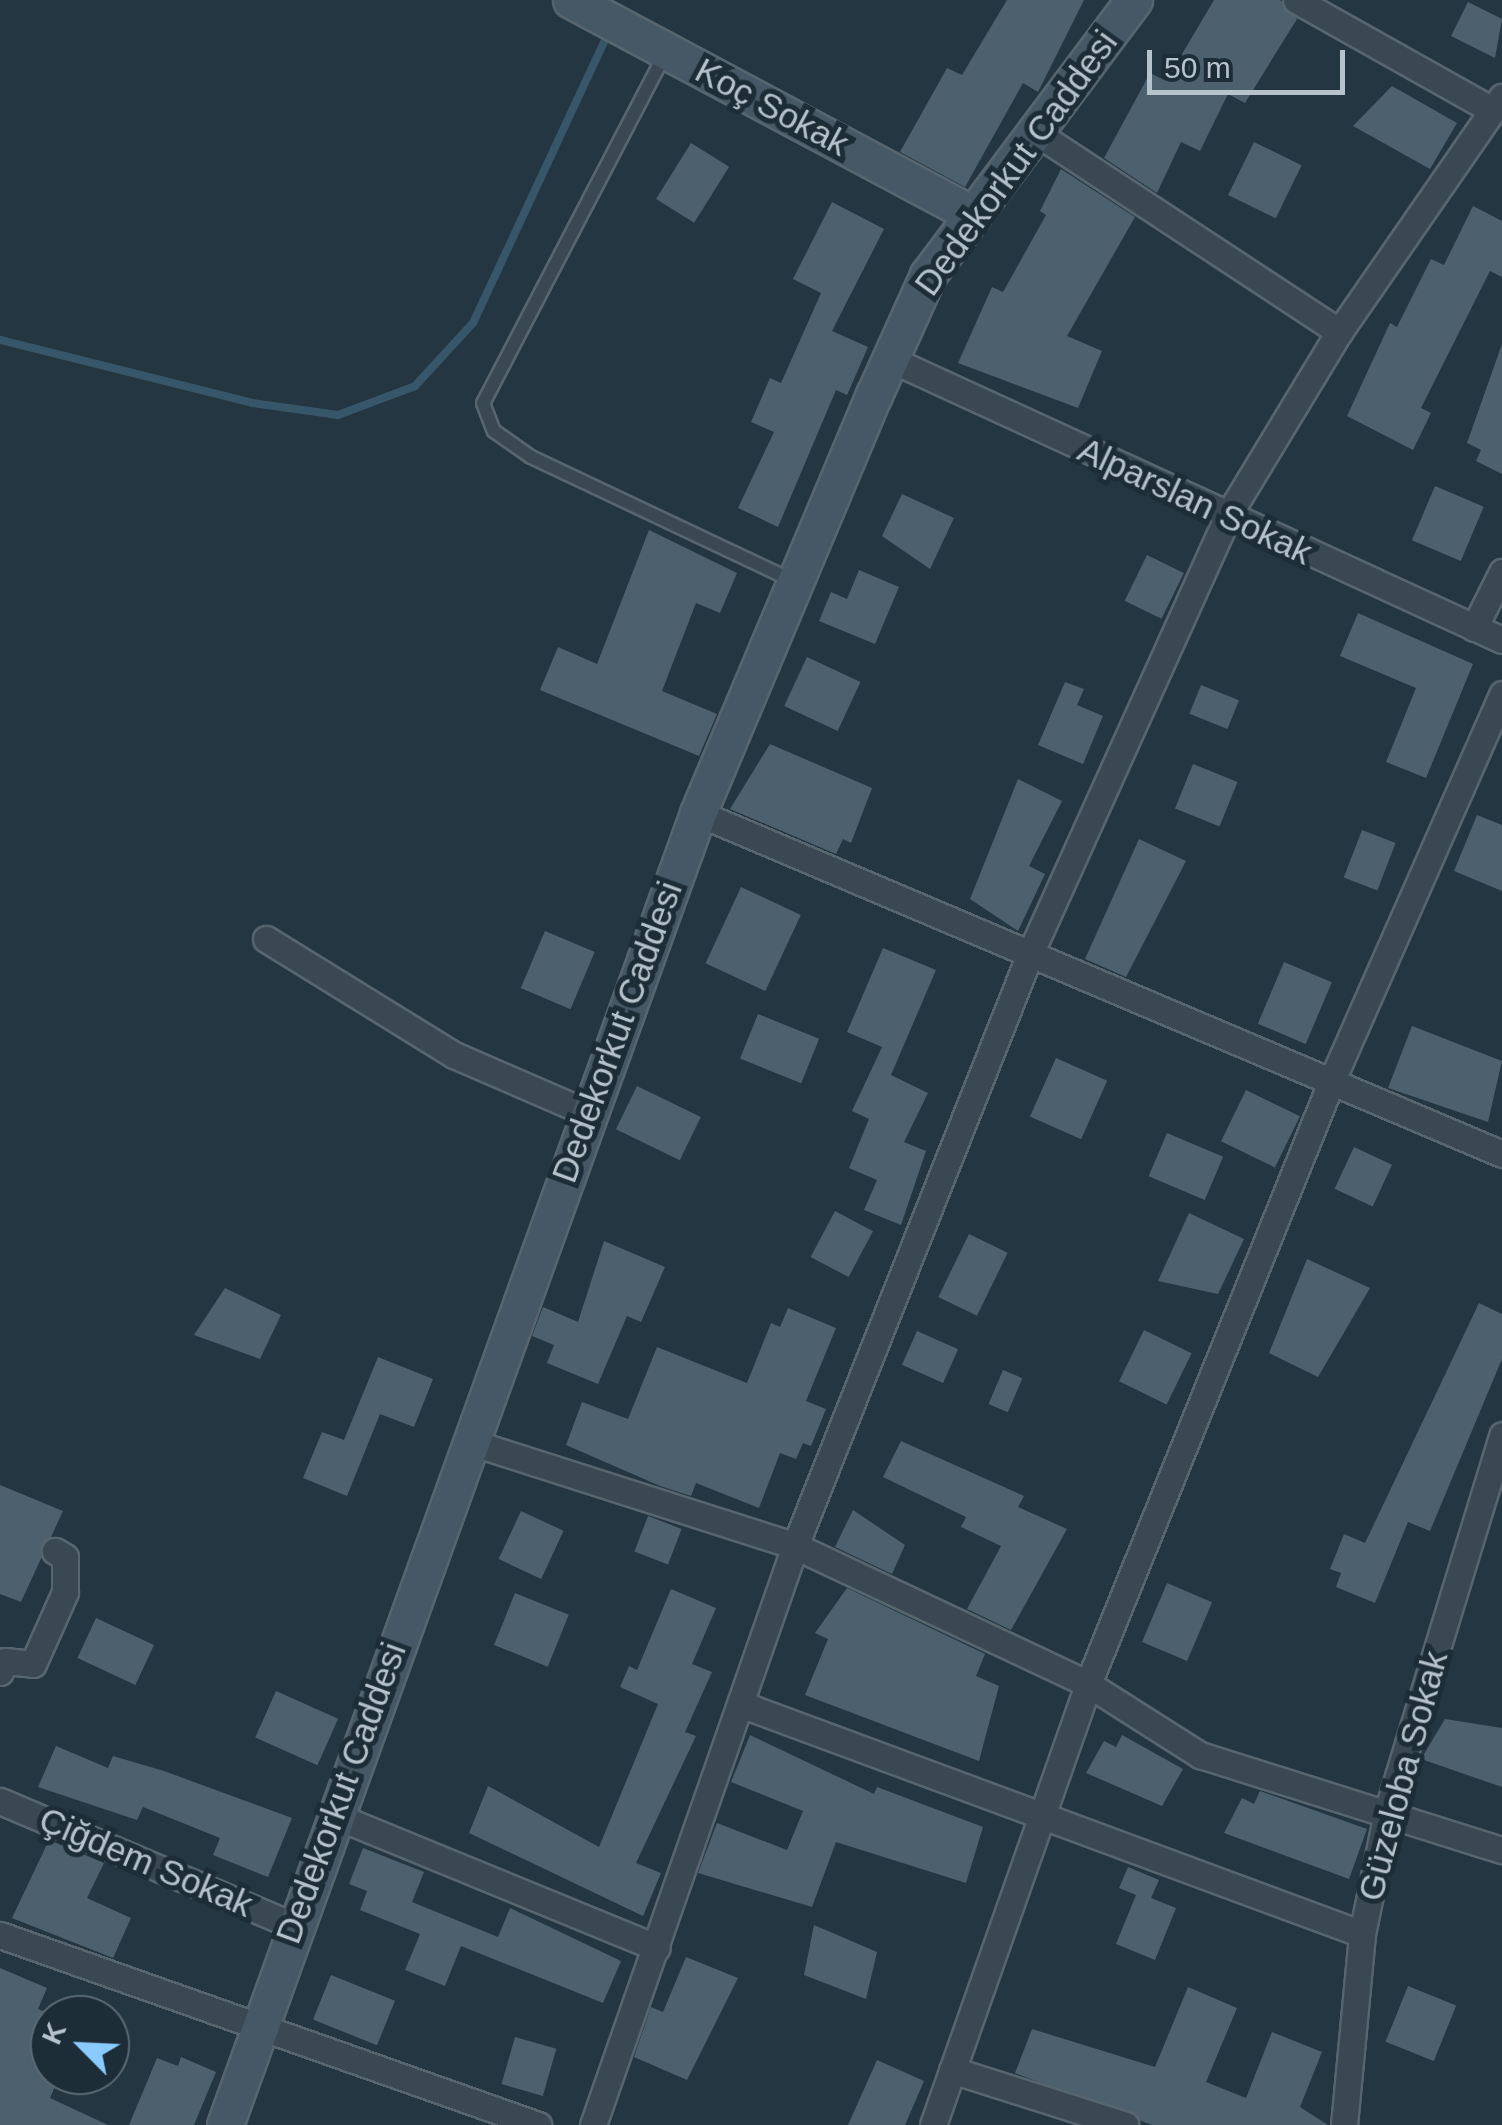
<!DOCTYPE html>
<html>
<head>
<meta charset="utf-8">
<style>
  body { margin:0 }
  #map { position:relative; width:1502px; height:2125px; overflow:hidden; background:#243642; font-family:Helvetica,sans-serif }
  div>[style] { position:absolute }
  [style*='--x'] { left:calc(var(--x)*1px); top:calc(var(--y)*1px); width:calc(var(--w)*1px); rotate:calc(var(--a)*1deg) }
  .stream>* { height:8px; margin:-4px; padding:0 4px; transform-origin:4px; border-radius:4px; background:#37566a }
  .building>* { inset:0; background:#4d606d; transform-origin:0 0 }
  .roads { filter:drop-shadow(2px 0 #57656f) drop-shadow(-2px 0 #57656f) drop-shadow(0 2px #57656f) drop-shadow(0 -2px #57656f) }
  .lane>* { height:12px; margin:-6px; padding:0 6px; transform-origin:6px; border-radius:6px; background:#394852 }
  .street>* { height:25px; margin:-12.5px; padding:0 12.5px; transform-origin:12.5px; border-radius:12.5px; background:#394852 }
  .secondary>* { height:35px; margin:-17.5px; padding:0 17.5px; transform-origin:17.5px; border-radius:17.5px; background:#465765 }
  span { translate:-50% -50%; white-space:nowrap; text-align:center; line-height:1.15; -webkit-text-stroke:10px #1d2d37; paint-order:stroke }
  .street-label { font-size:35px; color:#b6c2cc }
  .north { position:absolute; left:30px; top:1995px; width:100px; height:100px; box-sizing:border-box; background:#1d2d37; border:2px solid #5a6973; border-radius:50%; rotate:294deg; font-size:28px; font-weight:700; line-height:40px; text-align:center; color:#b6c2cc }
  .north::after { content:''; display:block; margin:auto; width:35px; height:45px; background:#89cbfe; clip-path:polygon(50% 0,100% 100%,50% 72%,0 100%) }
  .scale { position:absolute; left:1147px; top:50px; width:198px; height:45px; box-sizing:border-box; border:5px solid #b6c2cc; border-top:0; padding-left:12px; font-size:30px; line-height:35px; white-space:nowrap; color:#b6c2cc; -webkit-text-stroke:8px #1d2d37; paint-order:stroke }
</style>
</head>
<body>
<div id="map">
  <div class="stream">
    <i style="--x:0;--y:340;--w:260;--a:14"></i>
    <i style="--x:252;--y:403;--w:87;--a:7.9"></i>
    <i style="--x:338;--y:415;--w:82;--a:-20.6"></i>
    <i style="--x:415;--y:386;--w:86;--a:-47.4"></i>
    <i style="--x:473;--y:323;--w:322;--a:-65"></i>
  </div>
  <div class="building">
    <i style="clip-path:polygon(1007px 0,1084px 0,1038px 92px,1023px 83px,965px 187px,900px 152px,947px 68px,962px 75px)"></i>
    <i style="clip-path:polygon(1214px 0,1280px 0,1297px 19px,1245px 103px,1228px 94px,1200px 151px,1181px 142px,1157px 193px,1104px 158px,1150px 73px,1166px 81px)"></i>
    <i style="clip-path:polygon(1468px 2px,1502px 19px,1495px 58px,1451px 36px)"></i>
    <i style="clip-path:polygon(1392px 86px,1457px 123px,1430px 169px,1353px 126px)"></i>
    <i style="left:1254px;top:142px;width:53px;height:59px;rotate:26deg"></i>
    <i style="left:691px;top:143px;width:45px;height:66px;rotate:32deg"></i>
    <i style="clip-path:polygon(1061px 169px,1135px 217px,1067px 336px,1102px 351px,1078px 408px,958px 363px,992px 287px,1003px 292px,1046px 215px,1040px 211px)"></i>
    <i style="clip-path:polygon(832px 202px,884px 229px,832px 331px,868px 347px,847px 395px,836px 390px,778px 527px,738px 508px,774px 432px,751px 422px,770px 378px,781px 383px,821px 293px,793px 279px)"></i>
    <i style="clip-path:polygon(1473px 206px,1502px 221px,1502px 277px,1490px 271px,1421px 408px,1431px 413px,1413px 450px,1347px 416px,1390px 323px,1397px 327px,1431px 259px,1444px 265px)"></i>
    <i style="clip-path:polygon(1502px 344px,1502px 474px,1476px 461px,1481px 450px,1467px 443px)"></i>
    <i style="left:1435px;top:486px;width:53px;height:59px;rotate:23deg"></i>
    <i style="clip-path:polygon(902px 494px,954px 518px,930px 569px,882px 536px)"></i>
    <i style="clip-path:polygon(649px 530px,737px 573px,720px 613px,696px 603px,662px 691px,717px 714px,699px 756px,540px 690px,558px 647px,597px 664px)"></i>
    <i style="left:1147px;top:555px;width:41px;height:51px;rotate:26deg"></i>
    <i style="clip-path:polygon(859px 570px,899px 587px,875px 644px,819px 621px,831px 592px,847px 599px)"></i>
    <i style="clip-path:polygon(1358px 613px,1473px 664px,1426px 778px,1386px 762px,1416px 688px,1340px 656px)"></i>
    <i style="left:807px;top:657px;width:59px;height:54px;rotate:25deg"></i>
    <i style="clip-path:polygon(1065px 682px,1084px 689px,1077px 705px,1103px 716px,1083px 764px,1038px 745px)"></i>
    <i style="left:1201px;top:685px;width:41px;height:31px;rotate:22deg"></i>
    <i style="clip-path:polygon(770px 744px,872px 788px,851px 843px,843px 839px,836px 854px,730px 809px)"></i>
    <i style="left:1193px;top:764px;width:48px;height:48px;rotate:22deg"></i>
    <i style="clip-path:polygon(1018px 779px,1062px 801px,1029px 866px,1045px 874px,1018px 931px,970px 899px)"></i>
    <i style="clip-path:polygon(1477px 815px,1502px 825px,1502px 891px,1454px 871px)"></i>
    <i style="left:1362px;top:830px;width:36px;height:51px;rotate:21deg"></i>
    <i style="clip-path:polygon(1139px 839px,1186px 861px,1126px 977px,1085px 959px)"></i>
    <i style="left:741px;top:887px;width:66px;height:84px;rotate:25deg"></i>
    <i style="left:545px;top:931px;width:54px;height:62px;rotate:23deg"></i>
    <i style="clip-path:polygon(883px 948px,936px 970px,891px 1075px,928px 1093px,904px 1142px,926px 1151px,901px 1225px,864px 1210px,877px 1180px,849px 1168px,869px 1119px,852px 1111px,882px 1047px,847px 1032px)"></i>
    <i style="left:1284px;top:962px;width:52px;height:67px;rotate:23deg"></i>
    <i style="left:758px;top:1014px;width:66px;height:48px;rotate:22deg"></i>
    <i style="clip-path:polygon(1412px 1026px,1502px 1061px,1488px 1122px,1388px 1088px)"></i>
    <i style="left:1056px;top:1058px;width:56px;height:64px;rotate:24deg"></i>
    <i style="left:637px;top:1086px;width:71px;height:48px;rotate:26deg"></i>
    <i style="left:1246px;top:1090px;width:60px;height:57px;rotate:26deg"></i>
    <i style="left:1167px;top:1133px;width:61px;height:47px;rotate:23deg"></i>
    <i style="left:1354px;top:1147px;width:42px;height:46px;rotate:25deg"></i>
    <i style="left:835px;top:1211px;width:43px;height:52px;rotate:28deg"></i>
    <i style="clip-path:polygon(1189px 1213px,1244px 1239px,1218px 1294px,1158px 1281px)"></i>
    <i style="left:969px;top:1234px;width:43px;height:70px;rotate:26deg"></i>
    <i style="clip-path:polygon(604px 1241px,665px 1267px,641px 1322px,627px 1316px,598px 1384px,547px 1363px,554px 1345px,532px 1336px,543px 1307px,578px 1322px)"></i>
    <i style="clip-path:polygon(1307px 1259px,1370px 1288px,1318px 1377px,1269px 1353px)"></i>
    <i style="clip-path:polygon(225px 1288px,281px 1315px,260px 1359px,194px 1335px)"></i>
    <i style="clip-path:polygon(1479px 1303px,1502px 1314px,1502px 1359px,1430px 1531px,1408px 1522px,1375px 1603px,1336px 1587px,1341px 1573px,1330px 1569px,1344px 1534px,1365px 1543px)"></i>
    <i style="clip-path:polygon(788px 1308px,836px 1328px,806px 1401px,826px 1409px,811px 1446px,803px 1443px,796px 1459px,780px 1453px,759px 1508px,696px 1483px,691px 1496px,660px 1486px,566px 1445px,582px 1402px,628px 1419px,657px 1347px,747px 1383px,771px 1323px,780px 1327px)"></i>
    <i style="left:1144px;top:1330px;width:53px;height:57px;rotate:26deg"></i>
    <i style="left:917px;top:1331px;width:45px;height:37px;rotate:24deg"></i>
    <i style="clip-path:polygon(378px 1357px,433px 1379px,414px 1427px,380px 1414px,347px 1496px,303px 1478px,322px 1432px,344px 1440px)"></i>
    <i style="left:1003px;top:1370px;width:21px;height:37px;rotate:23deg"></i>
    <i style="clip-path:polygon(901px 1441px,1024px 1496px,1018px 1507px,1067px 1529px,1011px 1630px,967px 1609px,1001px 1546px,961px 1527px,966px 1517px,883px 1477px)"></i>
    <i style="clip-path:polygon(0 1485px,63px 1511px,21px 1602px,0 1594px)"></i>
    <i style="clip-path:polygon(853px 1510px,905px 1545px,892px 1574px,835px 1547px)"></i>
    <i style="left:521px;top:1511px;width:47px;height:53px;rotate:25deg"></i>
    <i style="left:648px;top:1516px;width:36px;height:38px;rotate:21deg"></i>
    <i style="left:1167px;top:1583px;width:49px;height:64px;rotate:23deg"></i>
    <i style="clip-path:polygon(847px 1588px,985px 1654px,976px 1676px,999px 1686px,979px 1761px,805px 1695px,828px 1639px,815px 1633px)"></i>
    <i style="clip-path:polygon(671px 1589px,716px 1608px,692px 1664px,712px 1672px,685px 1732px,696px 1736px,636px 1863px,661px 1873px,643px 1916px,469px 1833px,488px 1786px,599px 1847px,658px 1704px,620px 1687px,629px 1666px,637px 1670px)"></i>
    <i style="left:515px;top:1593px;width:58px;height:56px;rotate:22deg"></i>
    <i style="left:96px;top:1618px;width:64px;height:44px;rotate:25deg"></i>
    <i style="left:276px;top:1691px;width:68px;height:51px;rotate:24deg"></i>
    <i style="clip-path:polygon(1445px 1719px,1502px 1728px,1502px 1787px,1421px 1759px)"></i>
    <i style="clip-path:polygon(750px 1735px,874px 1794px,877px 1787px,983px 1827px,966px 1883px,836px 1842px,812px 1907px,698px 1873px,717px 1823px,787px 1850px,803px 1811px,731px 1782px)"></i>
    <i style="clip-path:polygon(1122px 1735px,1183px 1769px,1162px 1806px,1086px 1773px,1104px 1741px,1116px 1747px)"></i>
    <i style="clip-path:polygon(56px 1746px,108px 1768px,113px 1756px,164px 1771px,292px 1818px,268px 1877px,213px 1855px,220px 1838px,143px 1807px,137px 1820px,38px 1787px)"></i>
    <i style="clip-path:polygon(1260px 1791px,1367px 1829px,1349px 1879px,1224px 1833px,1242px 1798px,1254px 1804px)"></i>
    <i style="clip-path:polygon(49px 1840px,104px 1863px,87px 1898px,131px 1918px,113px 1958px,12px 1918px)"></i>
    <i style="clip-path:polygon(363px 1848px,424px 1872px,412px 1902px,498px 1937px,510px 1908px,621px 1961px,603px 2003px,461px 1946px,445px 1986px,405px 1970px,420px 1934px,360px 1910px,367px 1891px,349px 1884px)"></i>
    <i style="clip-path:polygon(1128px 1867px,1159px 1880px,1151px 1898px,1176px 1908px,1155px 1960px,1116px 1944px,1136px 1895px,1119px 1888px)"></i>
    <i style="clip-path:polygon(814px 1925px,877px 1952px,866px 1999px,804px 1975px)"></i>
    <i style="clip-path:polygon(686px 1957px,738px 1978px,687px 2080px,634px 2057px,651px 2007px,663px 2012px)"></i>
    <i style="clip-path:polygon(0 1968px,47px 1988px,38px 2009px,50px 2014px,50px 2075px,60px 2075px,50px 2098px,108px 2125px,0 2125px)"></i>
    <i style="left:331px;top:1975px;width:69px;height:48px;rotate:22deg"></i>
    <i style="left:1408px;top:1986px;width:52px;height:60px;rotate:22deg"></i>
    <i style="clip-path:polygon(1188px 1987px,1237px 2008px,1206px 2082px,1246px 2098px,1272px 2032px,1322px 2052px,1300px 2107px,1328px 2125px,1152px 2125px,1015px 2073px,1032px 2029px,1155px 2067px)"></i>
    <i style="left:515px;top:2037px;width:43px;height:49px;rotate:16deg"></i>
    <i style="clip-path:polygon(181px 2057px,216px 2072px,194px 2125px,129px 2125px,157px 2058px,178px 2066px)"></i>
    <i style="clip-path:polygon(877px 2060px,924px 2081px,905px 2125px,848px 2125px)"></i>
  </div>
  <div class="roads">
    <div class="lane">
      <i style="--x:666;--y:52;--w:396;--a:117.5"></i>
      <i style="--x:483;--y:403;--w:30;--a:69"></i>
      <i style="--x:494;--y:431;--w:45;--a:35.1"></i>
      <i style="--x:531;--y:457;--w:288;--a:25.3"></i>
    </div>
    <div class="street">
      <i style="--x:1296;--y:0;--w:223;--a:29.3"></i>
      <i style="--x:1035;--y:132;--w:364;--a:33.3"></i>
      <i style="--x:890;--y:359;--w:673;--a:24.66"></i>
      <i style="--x:1474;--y:628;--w:63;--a:-63.4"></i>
      <i style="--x:698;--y:813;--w:873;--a:22.98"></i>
      <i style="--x:266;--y:939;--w:221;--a:31.7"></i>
      <i style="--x:454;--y:1055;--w:144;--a:23.4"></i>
      <i style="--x:470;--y:1442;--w:341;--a:17.7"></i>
      <i style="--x:795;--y:1546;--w:324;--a:25.2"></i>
      <i style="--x:1088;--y:1684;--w:133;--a:32.4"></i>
      <i style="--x:1200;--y:1755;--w:317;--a:17.5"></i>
      <i style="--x:0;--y:1672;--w:12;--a:-66"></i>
      <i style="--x:5;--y:1661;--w:28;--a:6"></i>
      <i style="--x:33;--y:1664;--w:79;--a:-66"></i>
      <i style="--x:65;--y:1592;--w:35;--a:-90"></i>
      <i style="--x:65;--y:1557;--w:12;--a:-149"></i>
      <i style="--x:743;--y:1705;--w:660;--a:20.3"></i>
      <i style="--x:0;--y:1801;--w:317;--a:23"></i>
      <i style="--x:331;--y:1814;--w:352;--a:22.3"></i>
      <i style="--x:0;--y:1935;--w:571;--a:19.45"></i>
      <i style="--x:952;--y:2070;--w:182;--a:17.6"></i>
      <i style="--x:593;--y:2125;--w:613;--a:-70.77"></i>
      <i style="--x:795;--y:1546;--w:637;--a:-68.35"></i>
      <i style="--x:1030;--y:954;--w:479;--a:-65.7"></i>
      <i style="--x:1227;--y:517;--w:216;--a:-58.8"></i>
      <i style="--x:1339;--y:332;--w:286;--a:-55.3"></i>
      <i style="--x:933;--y:2125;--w:467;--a:-70.6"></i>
      <i style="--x:1088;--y:1684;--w:651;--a:-68"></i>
      <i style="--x:1332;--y:1080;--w:422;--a:-66.2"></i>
      <i style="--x:1344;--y:2125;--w:192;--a:-84.6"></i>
      <i style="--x:1362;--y:1934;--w:128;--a:-78.3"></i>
      <i style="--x:1388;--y:1809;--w:391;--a:-73"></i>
    </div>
    <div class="secondary">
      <i style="--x:571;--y:0;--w:456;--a:28.1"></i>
      <i style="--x:225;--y:2125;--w:1395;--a:-70.17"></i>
      <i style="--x:698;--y:813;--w:454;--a:-67.2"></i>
      <i style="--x:874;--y:395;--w:132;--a:-65.8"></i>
      <i style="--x:928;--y:275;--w:344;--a:-53.2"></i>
    </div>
  </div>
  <div class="street-label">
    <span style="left:772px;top:107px;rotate:28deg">Koç Sokak</span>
    <span style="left:1016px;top:163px;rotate:-54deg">Dedekorkut Caddesi</span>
    <span style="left:1195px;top:501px;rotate:25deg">Alparslan Sokak</span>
    <span style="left:617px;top:1032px;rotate:-70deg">Dedekorkut Caddesi</span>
    <span style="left:1403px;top:1776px;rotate:-75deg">Güzeloba Sokak</span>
    <span style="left:341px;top:1793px;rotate:-70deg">Dedekorkut Caddesi</span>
    <span style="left:146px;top:1862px;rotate:23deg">Çiğdem Sokak</span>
  </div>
  <div class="north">K</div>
  <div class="scale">50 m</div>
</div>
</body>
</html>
